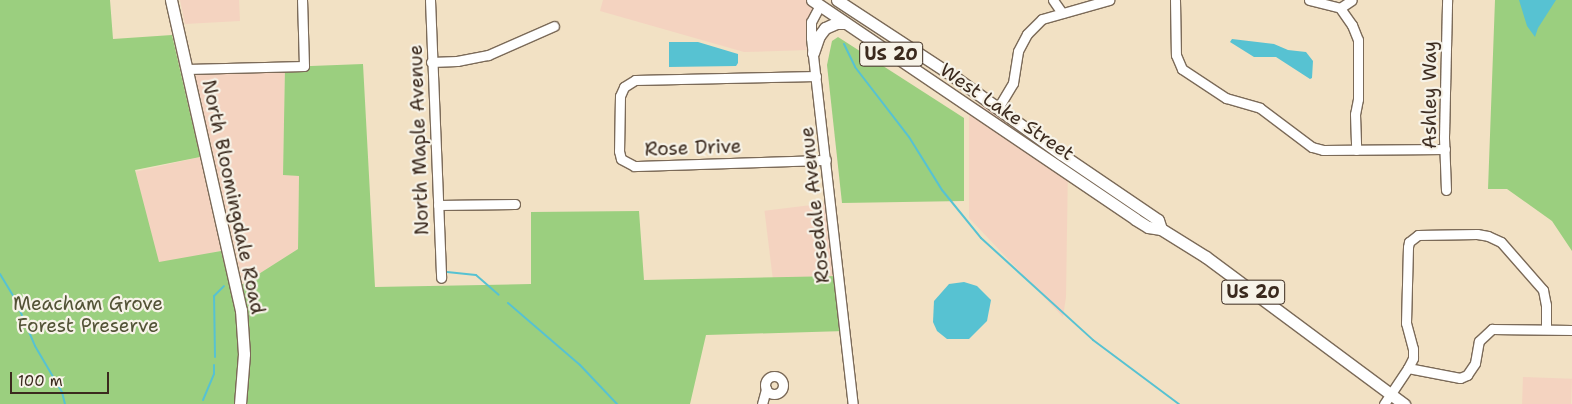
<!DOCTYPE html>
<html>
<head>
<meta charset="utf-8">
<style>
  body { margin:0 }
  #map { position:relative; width:1572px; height:404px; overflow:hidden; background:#f2e1c4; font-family:"Shantell Sans",sans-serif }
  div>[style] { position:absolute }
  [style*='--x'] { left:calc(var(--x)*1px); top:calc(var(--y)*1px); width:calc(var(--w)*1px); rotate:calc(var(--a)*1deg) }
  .built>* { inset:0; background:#f4d3c0; transform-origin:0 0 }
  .green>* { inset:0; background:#9bcf7f }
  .water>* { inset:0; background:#57c2d2 }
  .stream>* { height:2px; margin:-1px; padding:0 1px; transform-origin:1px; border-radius:1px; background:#57c2d2 }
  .roads { filter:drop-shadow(1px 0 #7b6a58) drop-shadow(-1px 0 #7b6a58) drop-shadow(0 1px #7b6a58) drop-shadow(0 -1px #7b6a58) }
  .minor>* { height:9px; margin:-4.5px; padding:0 4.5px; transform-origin:4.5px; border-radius:4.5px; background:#fff }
  .minor>.ring { margin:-4.5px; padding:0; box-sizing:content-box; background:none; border:9px solid #fff; border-radius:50% }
  .major>* { height:11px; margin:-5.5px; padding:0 5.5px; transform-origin:5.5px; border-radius:5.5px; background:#fff }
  span { translate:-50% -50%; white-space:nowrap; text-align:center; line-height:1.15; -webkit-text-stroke:4.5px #f7f3e8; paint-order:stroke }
  .shield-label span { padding:1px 4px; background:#f7f3e8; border:1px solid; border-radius:4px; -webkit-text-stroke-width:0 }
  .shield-label { font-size:18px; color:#3b2a1e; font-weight:700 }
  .street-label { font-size:19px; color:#3b2a1e }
  .park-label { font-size:19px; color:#535336 }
  .scale { position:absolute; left:10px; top:372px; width:99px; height:22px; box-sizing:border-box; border:2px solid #3b2a1e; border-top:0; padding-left:6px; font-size:15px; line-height:18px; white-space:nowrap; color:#3b2a1e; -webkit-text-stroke:4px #f7f3e8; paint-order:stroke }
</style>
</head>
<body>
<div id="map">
  <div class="built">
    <i style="clip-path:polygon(180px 0,239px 0,240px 21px,185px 24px)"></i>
    <i style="clip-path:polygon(603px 0,808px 0,817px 6px,810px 50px,744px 52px,600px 11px)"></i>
    <i style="clip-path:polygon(285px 64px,283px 174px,299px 176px,298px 249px,243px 284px,193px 66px)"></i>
    <i style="clip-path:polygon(969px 100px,994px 112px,1068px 164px,1066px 297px,1063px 317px,969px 218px)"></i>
    <i style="left:200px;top:157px;width:96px;height:66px;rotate:77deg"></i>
    <i style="left:828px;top:203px;width:74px;height:64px;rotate:83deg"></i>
    <i style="left:1523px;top:377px;width:49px;height:27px;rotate:2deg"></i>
  </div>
  <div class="green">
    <i style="clip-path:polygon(0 0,110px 0,113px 39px,172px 35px,200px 157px,135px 170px,159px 262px,221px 251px,230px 288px,243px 284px,298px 249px,299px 176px,283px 175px,285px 67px,363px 64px,375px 287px,531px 284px,531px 212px,639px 211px,644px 280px,839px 276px,845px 331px,706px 335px,690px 404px,0 404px)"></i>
    <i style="clip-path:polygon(1495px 0,1572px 0,1572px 251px,1552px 221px,1507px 189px,1488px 189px)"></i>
    <i style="clip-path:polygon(838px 37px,964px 118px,964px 201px,842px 203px,827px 65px,832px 41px)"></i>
  </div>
  <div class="water">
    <i style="clip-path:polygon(1519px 0,1556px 0,1538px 28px,1535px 37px,1527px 26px)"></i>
    <i style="clip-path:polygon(1232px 39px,1274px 44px,1288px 50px,1306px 52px,1313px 61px,1312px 78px,1310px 79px,1276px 57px,1254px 57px,1230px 42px)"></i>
    <i style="clip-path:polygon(669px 42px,698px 42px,738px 54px,738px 63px,736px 66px,669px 67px)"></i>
    <i style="clip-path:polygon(964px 282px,977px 286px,991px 300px,987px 321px,969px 339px,947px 339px,937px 331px,933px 322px,934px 301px,949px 284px)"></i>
  </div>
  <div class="stream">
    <i style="--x:844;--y:44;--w:25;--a:64"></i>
    <i style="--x:855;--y:67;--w:88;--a:52.4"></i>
    <i style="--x:909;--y:137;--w:62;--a:58.1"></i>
    <i style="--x:942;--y:190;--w:62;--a:50.9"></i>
    <i style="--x:981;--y:238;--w:151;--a:42.3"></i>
    <i style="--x:1093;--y:340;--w:107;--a:36.7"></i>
    <i style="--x:447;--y:272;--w:29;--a:6"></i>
    <i style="--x:476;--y:275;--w:30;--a:41"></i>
    <i style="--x:0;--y:274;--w:29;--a:59"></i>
    <i style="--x:15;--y:299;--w:51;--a:66.9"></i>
    <i style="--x:35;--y:346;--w:53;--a:59.6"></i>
    <i style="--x:62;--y:392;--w:12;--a:76"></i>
    <i style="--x:508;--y:303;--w:95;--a:40.7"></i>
    <i style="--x:580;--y:365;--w:54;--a:46.5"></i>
    <i style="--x:215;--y:357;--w:61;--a:-90.9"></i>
    <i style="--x:214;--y:296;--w:14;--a:-45"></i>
    <i style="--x:203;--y:400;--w:28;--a:-67"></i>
    <i style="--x:214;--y:374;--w:9;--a:-90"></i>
  </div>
  <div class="roads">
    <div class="minor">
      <i style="--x:430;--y:0;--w:278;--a:87.7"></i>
      <i style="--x:1053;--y:0;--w:16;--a:55"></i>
      <i style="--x:1175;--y:0;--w:55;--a:89"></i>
      <i style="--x:1176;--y:55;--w:15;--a:67"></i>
      <i style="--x:1182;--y:69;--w:53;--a:33.4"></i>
      <i style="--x:1226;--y:98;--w:35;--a:16"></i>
      <i style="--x:1260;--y:108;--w:65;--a:36.9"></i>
      <i style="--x:1312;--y:147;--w:11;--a:15"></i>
      <i style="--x:1323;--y:150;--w:122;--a:-0.5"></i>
      <i style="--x:1309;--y:0;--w:32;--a:14"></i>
      <i style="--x:1340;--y:8;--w:21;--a:55"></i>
      <i style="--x:1352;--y:25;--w:16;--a:68"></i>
      <i style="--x:1358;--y:40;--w:59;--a:90"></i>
      <i style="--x:1358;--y:99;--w:15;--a:101"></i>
      <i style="--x:1355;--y:114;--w:36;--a:88"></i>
      <i style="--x:820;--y:5;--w:19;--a:118"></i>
      <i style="--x:811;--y:22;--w:16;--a:90"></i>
      <i style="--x:811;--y:38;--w:368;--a:83.5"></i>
      <i style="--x:1340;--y:8;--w:14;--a:-34"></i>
      <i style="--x:431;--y:62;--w:26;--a:-2"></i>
      <i style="--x:457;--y:61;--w:32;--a:-11"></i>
      <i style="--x:488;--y:55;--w:72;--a:-23.7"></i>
      <i style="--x:187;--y:69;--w:117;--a:-1.5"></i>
      <i style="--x:304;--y:66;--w:66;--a:-91.7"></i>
      <i style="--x:816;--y:76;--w:181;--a:178.7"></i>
      <i style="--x:635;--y:80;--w:13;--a:148"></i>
      <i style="--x:624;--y:87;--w:10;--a:114"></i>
      <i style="--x:620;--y:96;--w:55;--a:91"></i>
      <i style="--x:619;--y:151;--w:8;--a:76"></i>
      <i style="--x:621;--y:159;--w:15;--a:28"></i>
      <i style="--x:634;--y:166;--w:192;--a:-1.8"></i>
      <i style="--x:998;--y:108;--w:29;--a:-59"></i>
      <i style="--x:1013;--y:83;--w:32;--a:-81"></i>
      <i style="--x:1018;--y:51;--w:19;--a:-62"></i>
      <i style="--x:1027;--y:34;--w:21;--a:-45"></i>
      <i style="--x:1042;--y:19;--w:70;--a:-15.8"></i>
      <i style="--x:1446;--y:190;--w:53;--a:-92.2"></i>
      <i style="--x:1444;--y:137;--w:137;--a:-88.7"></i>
      <i style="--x:438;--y:205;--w:77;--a:-0.7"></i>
      <i style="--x:1408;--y:368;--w:11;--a:-63"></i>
      <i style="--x:1413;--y:358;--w:9;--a:-90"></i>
      <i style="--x:1413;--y:349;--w:27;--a:-105"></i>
      <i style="--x:1406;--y:323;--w:76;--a:-88.5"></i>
      <i style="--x:1408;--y:247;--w:5;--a:-79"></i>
      <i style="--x:1409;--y:242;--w:11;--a:-38"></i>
      <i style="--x:1418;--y:235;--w:59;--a:-1"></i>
      <i style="--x:1477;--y:234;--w:11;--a:10"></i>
      <i style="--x:1488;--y:236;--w:14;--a:25"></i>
      <i style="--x:1501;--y:242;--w:64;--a:48.8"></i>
      <i style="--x:1543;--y:290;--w:15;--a:79"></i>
      <i style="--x:1546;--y:305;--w:24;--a:90"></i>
      <i class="ring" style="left:765px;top:376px;width:9px;height:9px"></i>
      <i style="--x:762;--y:404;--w:16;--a:-75"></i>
      <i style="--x:1384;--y:404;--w:43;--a:-56.3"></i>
      <i style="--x:1408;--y:368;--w:53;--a:10.9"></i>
      <i style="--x:1460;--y:378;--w:8;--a:-23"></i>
      <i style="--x:1467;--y:375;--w:14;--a:-56"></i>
      <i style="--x:1475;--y:363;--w:22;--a:-80"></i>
      <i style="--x:1479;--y:341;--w:18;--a:-43"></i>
      <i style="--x:1492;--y:329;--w:80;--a:0.7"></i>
    </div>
    <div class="major">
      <i style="--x:171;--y:0;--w:318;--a:77.3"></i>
      <i style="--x:241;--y:310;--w:44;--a:86.1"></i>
      <i style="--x:244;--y:354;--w:50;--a:94.6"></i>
      <i style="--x:812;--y:0;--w:390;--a:34.1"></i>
      <i style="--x:1135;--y:219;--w:15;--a:32"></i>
      <i style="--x:1148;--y:227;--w:13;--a:9"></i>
      <i style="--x:1161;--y:229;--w:53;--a:31.9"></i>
      <i style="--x:1206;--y:257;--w:247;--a:36.6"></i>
      <i style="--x:837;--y:0;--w:142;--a:33.2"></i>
      <i style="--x:956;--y:78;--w:130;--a:35.9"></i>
      <i style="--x:1061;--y:154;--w:117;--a:34.2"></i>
      <i style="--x:1158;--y:220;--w:9;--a:72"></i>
      <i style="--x:813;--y:53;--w:18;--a:-71"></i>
      <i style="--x:819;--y:36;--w:10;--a:-53"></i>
      <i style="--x:825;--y:28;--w:12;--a:-24"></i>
      <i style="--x:836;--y:23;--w:9;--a:0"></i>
    </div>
  </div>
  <div class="shield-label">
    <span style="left:891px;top:54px">US 20</span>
    <span style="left:1253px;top:292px">US 20</span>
  </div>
  <div class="street-label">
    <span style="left:1430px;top:95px;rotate:-90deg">Ashley Way</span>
    <span style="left:1007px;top:112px;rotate:34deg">West Lake Street</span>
    <span style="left:419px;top:140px;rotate:-92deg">North Maple Avenue</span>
    <span style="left:693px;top:148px;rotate:-2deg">Rose Drive</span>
    <span style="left:233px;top:197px;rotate:78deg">North Bloomingdale Road</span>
    <span style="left:815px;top:205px;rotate:-96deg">Rosedale Avenue</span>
  </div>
  <div class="park-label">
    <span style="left:88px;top:315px">Meacham Grove<br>Forest Preserve</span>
  </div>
  <div class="scale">100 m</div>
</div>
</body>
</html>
